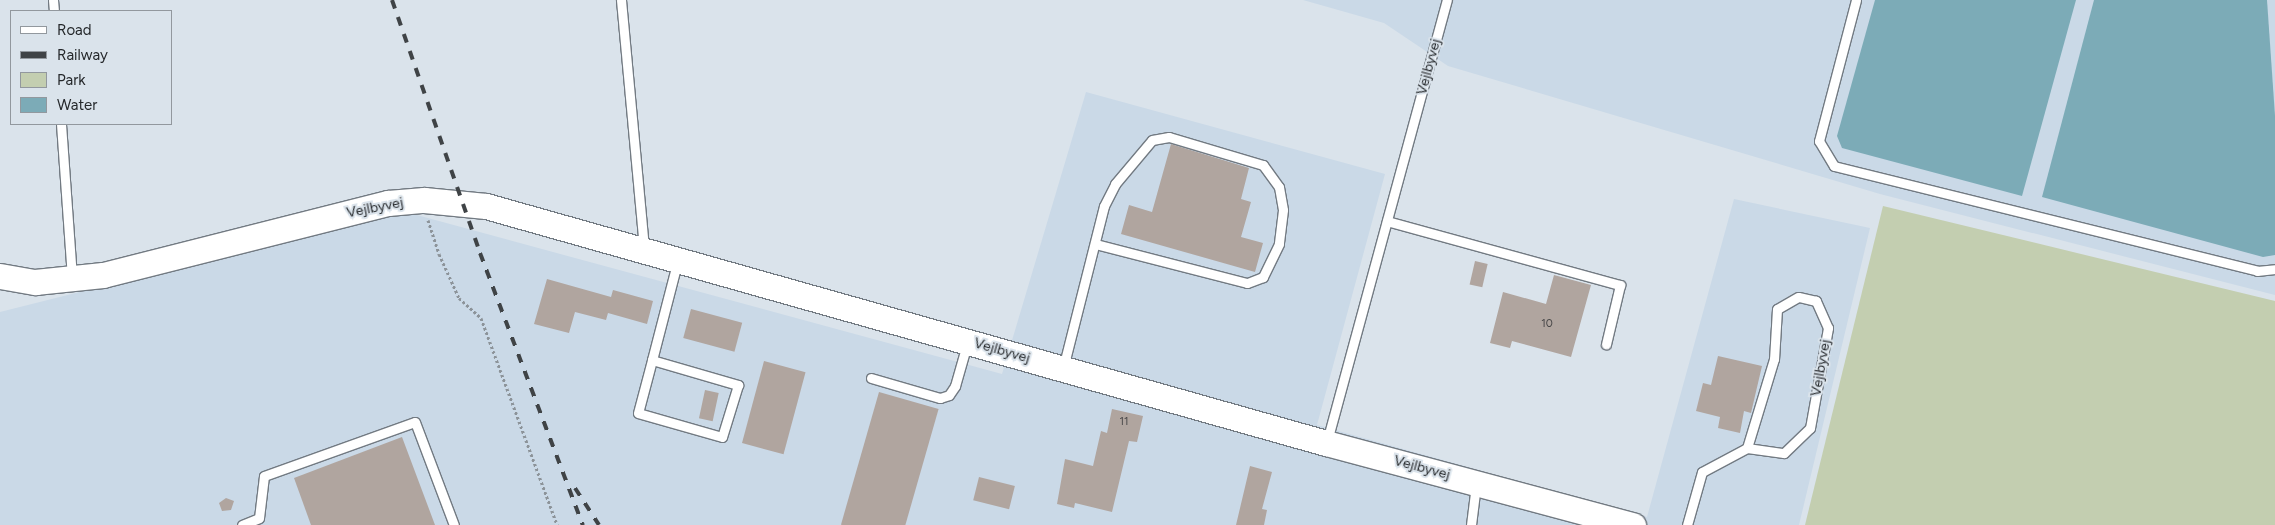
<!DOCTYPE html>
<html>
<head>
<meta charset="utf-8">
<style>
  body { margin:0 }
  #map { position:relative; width:2275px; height:525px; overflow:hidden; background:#dae3eb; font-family:Figtree,sans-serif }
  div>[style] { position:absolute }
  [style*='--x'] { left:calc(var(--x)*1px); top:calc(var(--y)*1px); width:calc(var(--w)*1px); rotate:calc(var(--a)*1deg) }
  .built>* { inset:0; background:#cad9e7 }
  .green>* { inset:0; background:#c3ceb0 }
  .water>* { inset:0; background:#7cabb7 }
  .building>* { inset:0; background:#b0a59f; transform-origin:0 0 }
  .path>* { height:3px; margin-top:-1.5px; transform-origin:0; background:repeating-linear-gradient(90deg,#8c9399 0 2.5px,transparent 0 5px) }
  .roads { filter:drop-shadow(1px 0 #727a82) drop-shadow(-1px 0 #727a82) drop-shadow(0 1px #727a82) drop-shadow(0 -1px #727a82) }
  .lane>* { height:9px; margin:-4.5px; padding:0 4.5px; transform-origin:4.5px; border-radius:4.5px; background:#fff }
  .secondary>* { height:25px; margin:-12.5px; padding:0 12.5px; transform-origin:12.5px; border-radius:12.5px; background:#fff }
  .rail>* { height:4px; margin-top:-2px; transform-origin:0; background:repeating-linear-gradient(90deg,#3f4346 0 9px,transparent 0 18px) }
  span { translate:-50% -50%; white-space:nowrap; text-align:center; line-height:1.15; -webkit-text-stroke:4px #dae3eb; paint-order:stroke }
  .number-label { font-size:11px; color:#484748 }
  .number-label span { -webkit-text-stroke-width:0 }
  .street-label { font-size:14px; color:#25282b }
  .legend { position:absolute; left:10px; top:10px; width:162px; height:115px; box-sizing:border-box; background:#dae3eb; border:1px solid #92989e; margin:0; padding:6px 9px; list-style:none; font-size:15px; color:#25282b }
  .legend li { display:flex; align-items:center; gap:10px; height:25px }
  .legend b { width:25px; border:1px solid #92989e }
</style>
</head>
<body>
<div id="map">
  <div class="built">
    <i style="clip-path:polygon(1303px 0,2275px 0,2275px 295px,1880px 194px,1448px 66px,1384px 23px)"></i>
    <i style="clip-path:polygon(1086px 92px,1385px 174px,1317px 425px,1647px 517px,1734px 199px,1870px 228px,1799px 525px,0 525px,0 312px,402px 211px,1002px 374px)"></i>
  </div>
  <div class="green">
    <i style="clip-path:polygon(1883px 206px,2275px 301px,2275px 525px,1805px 525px)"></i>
  </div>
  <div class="water">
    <i style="clip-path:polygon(1875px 0,2076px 0,2022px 196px,1842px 148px,1837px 136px)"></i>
    <i style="clip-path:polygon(2094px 0,2267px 0,2275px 116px,2275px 255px,2263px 257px,2042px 197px)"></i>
  </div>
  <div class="building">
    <i style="clip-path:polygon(1171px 144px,1249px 168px,1241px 199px,1251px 202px,1241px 237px,1263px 243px,1255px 272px,1121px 234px,1129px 205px,1152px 212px)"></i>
    <i style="left:1475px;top:261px;width:13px;height:24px;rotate:13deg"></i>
    <i style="clip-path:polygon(1554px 275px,1591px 285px,1571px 357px,1512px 341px,1510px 348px,1490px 343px,1503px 292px,1546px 304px)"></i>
    <i style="clip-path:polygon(547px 279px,611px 297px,613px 290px,653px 301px,647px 324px,608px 313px,606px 320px,575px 312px,569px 333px,534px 324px)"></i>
    <i style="left:691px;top:309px;width:53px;height:30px;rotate:15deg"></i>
    <i style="clip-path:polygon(1718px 356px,1762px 366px,1751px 413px,1744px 411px,1740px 433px,1718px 428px,1720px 417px,1696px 411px,1703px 383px,1711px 385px)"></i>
    <i style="left:764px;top:361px;width:43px;height:85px;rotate:15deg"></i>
    <i style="left:705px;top:390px;width:14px;height:29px;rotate:12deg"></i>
    <i style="left:879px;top:392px;width:62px;height:138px;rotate:16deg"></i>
    <i style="clip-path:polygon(1112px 409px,1143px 416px,1137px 442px,1129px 441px,1112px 512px,1075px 503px,1074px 508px,1057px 504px,1065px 459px,1093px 466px,1101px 431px,1107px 433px)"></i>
    <i style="clip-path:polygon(402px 437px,435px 525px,311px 525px,294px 478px)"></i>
    <i style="clip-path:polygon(1250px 466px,1272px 472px,1262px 509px,1267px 510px,1264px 525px,1236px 525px)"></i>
    <i style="left:979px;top:477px;width:37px;height:24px;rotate:14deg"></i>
    <i style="clip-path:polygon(226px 498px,234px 501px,231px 510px,222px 511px,219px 503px)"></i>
  </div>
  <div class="path">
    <i style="--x:428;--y:220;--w:36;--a:72"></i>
    <i style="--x:439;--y:254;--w:48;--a:65.6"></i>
    <i style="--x:459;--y:298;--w:30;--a:42"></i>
    <i style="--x:481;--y:318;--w:221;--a:69.8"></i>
  </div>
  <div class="roads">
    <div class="lane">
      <i style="--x:53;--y:0;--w:11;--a:85"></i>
      <i style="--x:621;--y:0;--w:250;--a:84.7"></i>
      <i style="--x:1856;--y:0;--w:146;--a:104.7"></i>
      <i style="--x:1819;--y:141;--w:29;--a:59"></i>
      <i style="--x:1834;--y:166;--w:436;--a:13.9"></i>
      <i style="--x:2257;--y:271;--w:18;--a:-6"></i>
      <i style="--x:61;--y:124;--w:152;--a:85.9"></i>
      <i style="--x:1387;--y:221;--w:242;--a:15.4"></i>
      <i style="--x:1620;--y:285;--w:61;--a:103.3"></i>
      <i style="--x:652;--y:360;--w:90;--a:16.2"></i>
      <i style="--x:738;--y:385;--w:54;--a:107.1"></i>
      <i style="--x:722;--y:437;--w:87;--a:-164.1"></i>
      <i style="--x:638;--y:413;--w:55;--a:-75.2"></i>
      <i style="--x:652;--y:360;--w:100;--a:-75.5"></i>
      <i style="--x:1063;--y:368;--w:167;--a:-75.8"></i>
      <i style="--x:1104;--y:206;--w:25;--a:-63"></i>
      <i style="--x:1115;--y:184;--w:57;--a:-49.9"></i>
      <i style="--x:1152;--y:140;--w:17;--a:-10"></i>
      <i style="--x:1169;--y:137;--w:98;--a:16.6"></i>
      <i style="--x:1263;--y:165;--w:27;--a:54"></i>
      <i style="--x:1279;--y:187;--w:23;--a:80"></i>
      <i style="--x:1283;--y:210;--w:34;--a:97"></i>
      <i style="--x:1279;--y:244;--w:37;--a:116"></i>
      <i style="--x:1263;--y:277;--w:17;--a:159"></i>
      <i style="--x:1247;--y:283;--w:157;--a:-165.6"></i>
      <i style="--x:871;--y:378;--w:72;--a:16.2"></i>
      <i style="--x:940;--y:398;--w:9;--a:-18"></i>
      <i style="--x:949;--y:395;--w:11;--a:-56"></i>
      <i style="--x:955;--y:386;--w:44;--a:-74.1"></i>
      <i style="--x:1327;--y:441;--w:457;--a:-74.8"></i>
      <i style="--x:242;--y:525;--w:18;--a:-22"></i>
      <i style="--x:259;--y:518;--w:42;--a:-83.2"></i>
      <i style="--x:264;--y:476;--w:160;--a:-19.7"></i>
      <i style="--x:415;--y:422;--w:110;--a:69.3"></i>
      <i style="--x:1471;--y:525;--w:40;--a:-82.9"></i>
      <i style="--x:1687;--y:525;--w:55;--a:-74.2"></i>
      <i style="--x:1702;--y:472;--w:51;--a:-28.1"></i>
      <i style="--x:1747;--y:448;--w:37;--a:8"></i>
      <i style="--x:1784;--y:453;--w:36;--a:-44"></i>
      <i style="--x:1810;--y:428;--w:102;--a:-79.8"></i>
      <i style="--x:1828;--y:328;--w:30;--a:-114"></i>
      <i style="--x:1816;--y:301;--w:18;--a:-167"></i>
      <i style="--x:1798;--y:297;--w:24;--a:150"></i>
      <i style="--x:1777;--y:309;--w:50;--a:93.4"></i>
      <i style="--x:1774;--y:359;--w:93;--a:106.9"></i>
    </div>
    <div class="secondary">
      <i style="--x:0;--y:276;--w:36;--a:10"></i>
      <i style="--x:35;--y:282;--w:68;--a:-5.9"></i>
      <i style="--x:103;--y:275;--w:294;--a:-14.2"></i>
      <i style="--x:388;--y:203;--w:36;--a:-5"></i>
      <i style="--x:424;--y:200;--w:62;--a:5.5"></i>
      <i style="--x:486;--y:206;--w:873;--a:15.76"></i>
      <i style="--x:1326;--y:443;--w:318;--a:15"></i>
    </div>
  </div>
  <div class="rail">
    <i style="--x:392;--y:0;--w:268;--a:70.8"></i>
    <i style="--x:480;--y:253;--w:291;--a:69.3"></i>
    <i style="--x:575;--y:488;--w:44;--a:57"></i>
  </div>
  <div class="number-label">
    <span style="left:1547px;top:324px">10</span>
    <span style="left:1124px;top:422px">11</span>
  </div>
  <div class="street-label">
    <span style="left:1429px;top:67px;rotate:-75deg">Vejlbyvej</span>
    <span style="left:375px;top:208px;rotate:-11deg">Vejlbyvej</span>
    <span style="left:1002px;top:351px;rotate:16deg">Vejlbyvej</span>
    <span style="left:1821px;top:368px;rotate:-80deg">Vejlbyvej</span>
    <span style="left:1422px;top:468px;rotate:15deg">Vejlbyvej</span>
  </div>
  <ul class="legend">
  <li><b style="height:6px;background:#fff"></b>Road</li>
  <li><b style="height:6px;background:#3f4346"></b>Railway</li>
  <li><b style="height:14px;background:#c3ceb0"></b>Park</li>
  <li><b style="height:14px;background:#7cabb7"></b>Water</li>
  </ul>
</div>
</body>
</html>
